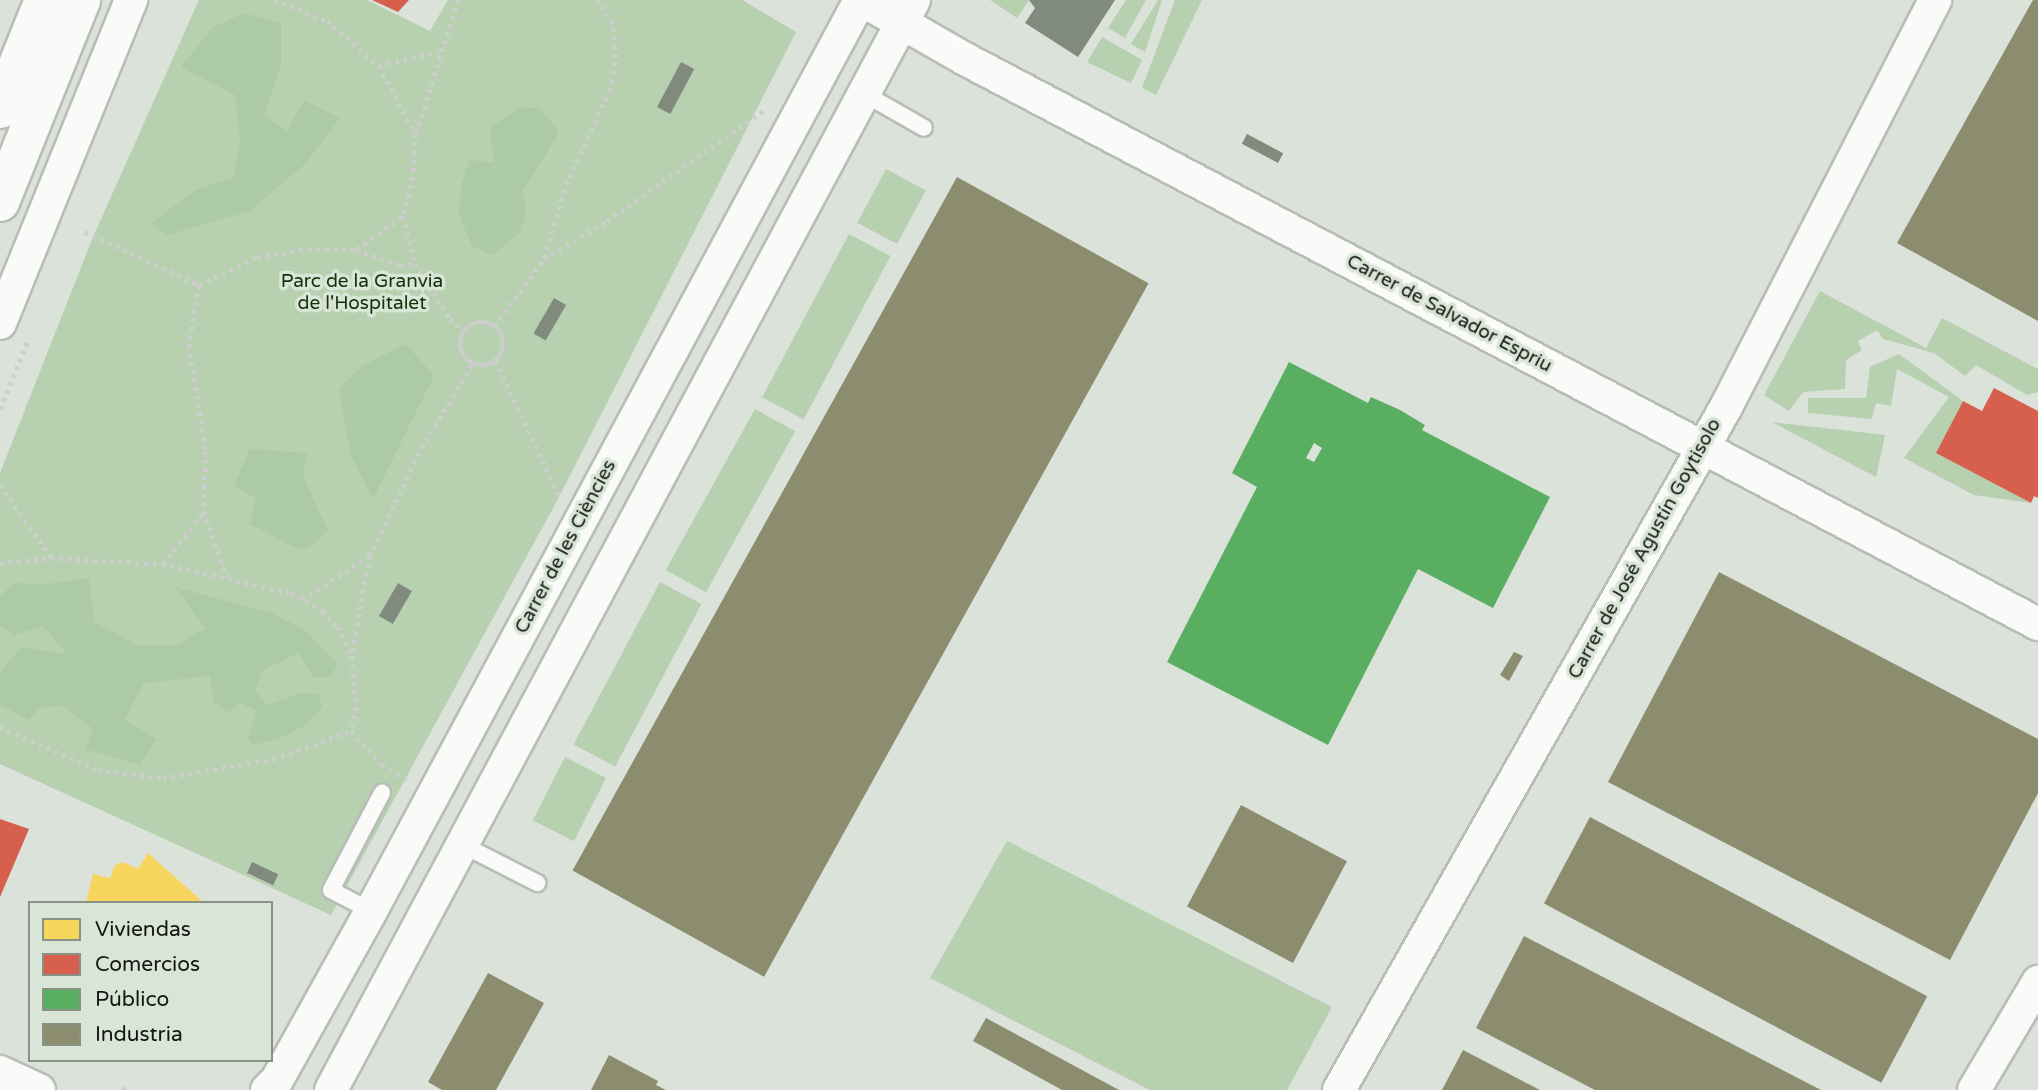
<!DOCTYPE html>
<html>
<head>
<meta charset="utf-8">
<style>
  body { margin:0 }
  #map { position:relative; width:2038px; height:1090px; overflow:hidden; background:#dbe2da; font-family:"Varela Round",sans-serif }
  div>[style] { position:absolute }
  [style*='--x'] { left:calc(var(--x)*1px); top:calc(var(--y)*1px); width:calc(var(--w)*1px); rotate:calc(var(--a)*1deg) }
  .green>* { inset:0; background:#b6d0b0; transform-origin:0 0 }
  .forest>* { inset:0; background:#adcaa7 }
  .homes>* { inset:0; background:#f6d55c }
  .shops>* { inset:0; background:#d6604d }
  .public>* { inset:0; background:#5aae61 }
  .industry>* { inset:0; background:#8c8c6e; transform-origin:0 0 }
  .building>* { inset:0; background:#808b7e; transform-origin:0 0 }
  .path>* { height:4.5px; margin-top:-2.25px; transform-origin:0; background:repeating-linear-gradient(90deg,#cdcecc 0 3.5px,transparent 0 8.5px) }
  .path>.ring { margin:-2.25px; padding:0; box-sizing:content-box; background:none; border:4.5px solid #cdcecc; border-radius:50% }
  .roads { filter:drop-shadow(2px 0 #b8bdb7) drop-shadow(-2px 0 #b8bdb7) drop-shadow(0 2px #b8bdb7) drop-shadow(0 -2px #b8bdb7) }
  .service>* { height:16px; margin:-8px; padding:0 8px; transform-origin:8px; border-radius:8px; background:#fafbf9 }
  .minor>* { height:32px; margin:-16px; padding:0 16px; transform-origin:16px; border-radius:16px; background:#fafbf9 }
  .motorway>* { height:38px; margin:-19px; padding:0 19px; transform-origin:19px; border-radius:19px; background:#fafbf9 }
  span { translate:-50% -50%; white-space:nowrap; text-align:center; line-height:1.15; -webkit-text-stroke:7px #d9e5d6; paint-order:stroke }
  .park-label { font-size:19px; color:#12310a }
  .street-label { font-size:19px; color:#121611 }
  .legend { position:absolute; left:28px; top:901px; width:245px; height:161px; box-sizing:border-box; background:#d9e5d6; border:2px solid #899287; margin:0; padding:9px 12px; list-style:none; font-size:21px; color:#121611 }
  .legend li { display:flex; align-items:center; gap:14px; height:35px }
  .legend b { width:35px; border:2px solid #899287 }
</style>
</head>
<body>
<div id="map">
  <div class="green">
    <i style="clip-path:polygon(199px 0,367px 0,430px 31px,448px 0,742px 0,796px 32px,559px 497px,331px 915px,0 764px,0 473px,93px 237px)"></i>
    <i style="clip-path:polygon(990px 0,1029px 0,1017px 18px)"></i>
    <i style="clip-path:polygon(1126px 0,1146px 0,1125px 38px,1108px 28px)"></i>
    <i style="clip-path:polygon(1158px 0,1162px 0,1145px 52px,1131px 44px)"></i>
    <i style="clip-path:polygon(1175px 0,1202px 0,1156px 95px,1142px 88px)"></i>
    <i style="clip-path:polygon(1102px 37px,1142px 60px,1131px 83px,1087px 62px)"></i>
    <i style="left:886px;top:169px;width:45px;height:61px;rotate:28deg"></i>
    <i style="left:849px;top:234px;width:47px;height:185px;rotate:28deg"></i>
    <i style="clip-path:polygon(1820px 291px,1926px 348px,1942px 318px,2038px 369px,2038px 392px,2027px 395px,1976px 365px,1965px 376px,1934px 353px,1883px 339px,1877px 330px,1858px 341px,1862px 350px,1846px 360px,1845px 389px,1803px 392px,1789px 411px,1764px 395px)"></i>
    <i style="clip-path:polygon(1899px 354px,1963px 401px,1936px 453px,2031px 503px,1974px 495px,1904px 458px,1949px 397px,1897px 369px,1891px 406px,1876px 403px,1872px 419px,1808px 413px,1808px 398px,1866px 398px,1870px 367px)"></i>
    <i style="left:755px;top:409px;width:46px;height:184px;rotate:29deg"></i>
    <i style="clip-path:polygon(1772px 422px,1885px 435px,1876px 477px)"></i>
    <i style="left:660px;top:582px;width:47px;height:184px;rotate:28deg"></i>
    <i style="left:565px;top:757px;width:46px;height:71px;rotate:27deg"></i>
    <i style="clip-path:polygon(1007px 841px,1332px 1007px,1287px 1090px,1150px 1090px,930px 978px)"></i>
  </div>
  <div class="forest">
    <i style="clip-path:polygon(244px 13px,281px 24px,281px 66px,264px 116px,287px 131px,304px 100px,340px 118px,305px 164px,250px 211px,167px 235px,151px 223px,196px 190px,234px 177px,240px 141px,235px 95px,181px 67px,213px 27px)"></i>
    <i style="clip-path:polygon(521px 107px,541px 109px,559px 133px,523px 190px,526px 214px,520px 232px,492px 255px,472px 246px,459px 215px,461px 185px,470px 160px,494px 163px,490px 127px)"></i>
    <i style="clip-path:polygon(406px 344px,434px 376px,373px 499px,351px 456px,339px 389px,363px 365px)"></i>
    <i style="clip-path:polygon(250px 449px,307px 453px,303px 476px,328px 531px,309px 547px,298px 549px,250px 524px,256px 499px,234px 485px)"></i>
    <i style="clip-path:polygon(89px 578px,94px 622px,137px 645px,177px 645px,205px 628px,175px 587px,271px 613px,304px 629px,338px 665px,329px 677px,313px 677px,299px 653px,263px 670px,255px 690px,267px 705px,301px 693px,319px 694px,322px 707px,302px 727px,277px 739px,252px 745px,248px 738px,257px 711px,238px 702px,230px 713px,214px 702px,210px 676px,144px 683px,124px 720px,156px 739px,140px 765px,85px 749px,93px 729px,62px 705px,39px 708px,29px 720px,0 705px,0 672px,21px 647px,67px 654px,43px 626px,14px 635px,0 625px,0 597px,13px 583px,46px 584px)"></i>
  </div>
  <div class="homes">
    <i style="clip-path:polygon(148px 853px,204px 903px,86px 903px,93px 874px,110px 878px,115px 865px,123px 862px,138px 869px)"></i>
  </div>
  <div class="shops">
    <i style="clip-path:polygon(372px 0,409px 0,398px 12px)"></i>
    <i style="clip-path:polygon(1994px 388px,2038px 411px,2038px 498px,2034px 496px,2031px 503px,1936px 453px,1963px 401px,1982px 411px)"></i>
    <i style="clip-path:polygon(0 819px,29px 829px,0 897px)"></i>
  </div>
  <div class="public">
    <i style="clip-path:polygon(evenodd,1289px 362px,1368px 403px,1371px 397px,1400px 410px,1425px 425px,1422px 430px,1550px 497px,1493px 608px,1418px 569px,1328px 745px,1167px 662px,1257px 487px,1232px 473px,1289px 362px,1314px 443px,1322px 448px,1314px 462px,1306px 458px,1314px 443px)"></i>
  </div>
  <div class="industry">
    <i style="clip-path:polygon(2033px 0,2038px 0,2038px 321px,1897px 243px)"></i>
    <i style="left:957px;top:177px;width:219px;height:793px;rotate:29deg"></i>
    <i style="clip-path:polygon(1719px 572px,2038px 739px,2038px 793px,1950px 960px,1608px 782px)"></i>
    <i style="clip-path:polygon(1514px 652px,1523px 656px,1509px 681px,1500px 675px)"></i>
    <i style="left:1241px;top:805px;width:120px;height:115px;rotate:28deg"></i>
    <i style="left:1590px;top:817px;width:382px;height:98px;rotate:28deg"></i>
    <i style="clip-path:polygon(1524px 936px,1821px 1090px,1595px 1090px,1476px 1028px)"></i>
    <i style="clip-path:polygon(488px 973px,544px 1003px,496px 1090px,442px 1090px,428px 1082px)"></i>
    <i style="clip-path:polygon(986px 1018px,1119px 1090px,1062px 1090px,973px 1041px)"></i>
    <i style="clip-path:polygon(1463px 1050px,1540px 1090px,1442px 1090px)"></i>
    <i style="clip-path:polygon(609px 1055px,658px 1081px,656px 1085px,666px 1090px,591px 1090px)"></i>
  </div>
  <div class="building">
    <i style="clip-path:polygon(1029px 0,1115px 0,1078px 57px,1025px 23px,1035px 8px)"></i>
    <i style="left:681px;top:62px;width:15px;height:51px;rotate:28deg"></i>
    <i style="left:1247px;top:134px;width:41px;height:11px;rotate:28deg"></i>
    <i style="left:554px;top:298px;width:14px;height:41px;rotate:30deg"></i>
    <i style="left:398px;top:583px;width:16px;height:38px;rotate:30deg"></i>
    <i style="left:252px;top:862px;width:29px;height:12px;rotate:25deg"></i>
  </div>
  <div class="path">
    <i style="--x:274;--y:0;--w:57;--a:21.6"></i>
    <i style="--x:327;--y:21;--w:69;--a:40.9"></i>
    <i style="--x:379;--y:66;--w:76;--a:61.8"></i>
    <i style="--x:459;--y:0;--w:141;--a:107.8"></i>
    <i style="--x:416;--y:134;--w:43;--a:94"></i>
    <i style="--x:413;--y:177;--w:40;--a:104.4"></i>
    <i style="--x:403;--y:216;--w:49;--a:76"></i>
    <i style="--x:415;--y:264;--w:65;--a:57.5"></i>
    <i style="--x:450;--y:319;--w:19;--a:36"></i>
    <i style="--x:379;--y:66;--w:62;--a:-14"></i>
    <i style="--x:85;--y:232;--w:126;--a:24.9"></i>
    <i style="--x:199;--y:285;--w:64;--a:-25.8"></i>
    <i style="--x:257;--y:257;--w:44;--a:-9.2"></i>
    <i style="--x:300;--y:250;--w:56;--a:0"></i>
    <i style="--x:356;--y:250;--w:46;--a:18.8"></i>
    <i style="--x:400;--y:265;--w:15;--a:-4"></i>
    <i style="--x:357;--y:249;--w:57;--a:-35.7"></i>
    <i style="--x:544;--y:258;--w:76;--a:-73.2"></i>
    <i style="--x:566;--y:185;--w:103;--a:-65.4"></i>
    <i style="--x:609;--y:91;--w:35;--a:-78"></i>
    <i style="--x:616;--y:57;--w:33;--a:-97"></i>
    <i style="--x:612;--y:24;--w:28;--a:-122"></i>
    <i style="--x:199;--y:285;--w:61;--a:99.5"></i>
    <i style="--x:189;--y:345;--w:107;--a:80.9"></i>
    <i style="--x:206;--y:451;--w:60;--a:91.9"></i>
    <i class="ring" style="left:460px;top:322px;width:39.5px;height:39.5px"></i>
    <i style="--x:494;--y:326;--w:84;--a:-53.3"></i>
    <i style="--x:544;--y:259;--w:74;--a:-31.1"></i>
    <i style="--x:607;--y:221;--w:194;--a:-35.2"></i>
    <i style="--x:496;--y:361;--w:149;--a:65"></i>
    <i style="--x:0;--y:409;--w:77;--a:-67.8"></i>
    <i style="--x:0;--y:485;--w:88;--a:54.7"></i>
    <i style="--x:370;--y:556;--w:119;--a:-64.7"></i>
    <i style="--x:421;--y:448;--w:99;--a:-58.2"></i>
    <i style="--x:0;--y:563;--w:51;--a:-5.6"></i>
    <i style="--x:51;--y:558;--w:111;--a:3.1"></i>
    <i style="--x:162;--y:564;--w:132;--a:12.7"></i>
    <i style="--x:291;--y:593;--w:36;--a:30"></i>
    <i style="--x:322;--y:611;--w:23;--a:45"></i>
    <i style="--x:338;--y:627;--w:32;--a:64"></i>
    <i style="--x:352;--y:656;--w:51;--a:85.5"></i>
    <i style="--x:356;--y:707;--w:25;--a:102"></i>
    <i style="--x:163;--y:564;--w:67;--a:-52.3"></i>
    <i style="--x:204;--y:511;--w:70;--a:70.8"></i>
    <i style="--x:302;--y:599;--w:80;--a:-32.3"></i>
    <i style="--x:370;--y:556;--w:100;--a:100.4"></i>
    <i style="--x:0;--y:727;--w:107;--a:23.7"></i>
    <i style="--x:98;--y:770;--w:65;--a:7"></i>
    <i style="--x:163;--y:778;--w:112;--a:-9.8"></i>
    <i style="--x:273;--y:759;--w:83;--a:-19.7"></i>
    <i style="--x:351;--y:731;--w:46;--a:47.6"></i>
    <i style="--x:382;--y:765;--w:31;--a:32"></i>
    <i style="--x:123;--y:1090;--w:7;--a:-63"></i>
  </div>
  <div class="roads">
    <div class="service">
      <i style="--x:863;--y:93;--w:70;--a:29.8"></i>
      <i style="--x:459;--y:843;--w:88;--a:27.1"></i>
      <i style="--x:371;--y:911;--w:45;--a:-152.3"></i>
      <i style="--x:331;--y:890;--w:110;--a:-62.3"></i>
    </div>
    <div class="minor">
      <i style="--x:862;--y:0;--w:119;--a:29.8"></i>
      <i style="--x:965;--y:59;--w:1213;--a:27.77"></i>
      <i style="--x:0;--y:323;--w:349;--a:-67.9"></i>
      <i style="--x:0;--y:1072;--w:43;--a:24.8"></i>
      <i style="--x:267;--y:1090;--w:14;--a:-45"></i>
      <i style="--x:277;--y:1080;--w:193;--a:-60.9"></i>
      <i style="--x:371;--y:911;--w:1034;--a:-61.77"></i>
      <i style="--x:331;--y:1090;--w:1236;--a:-61.86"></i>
      <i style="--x:1339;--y:1090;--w:785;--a:-60.46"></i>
      <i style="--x:1726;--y:407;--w:458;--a:-62.8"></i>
      <i style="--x:1974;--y:1090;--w:126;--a:-59.3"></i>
    </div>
    <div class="motorway">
      <i style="--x:0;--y:109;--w:118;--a:-68"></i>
      <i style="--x:0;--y:202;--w:218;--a:-68.1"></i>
    </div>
  </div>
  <div class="park-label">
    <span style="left:362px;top:293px">Parc de la Granvia<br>de l'Hospitalet</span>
  </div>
  <div class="street-label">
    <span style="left:1449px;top:314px;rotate:28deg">Carrer de Salvador Espriu</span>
    <span style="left:566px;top:547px;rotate:-62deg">Carrer de les Ciències</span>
    <span style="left:1645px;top:549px;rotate:-61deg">Carrer de José Agustín Goytisolo</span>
  </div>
  <ul class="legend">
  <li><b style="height:19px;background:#f6d55c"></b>Viviendas</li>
  <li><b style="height:19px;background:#d6604d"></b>Comercios</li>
  <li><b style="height:19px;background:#5aae61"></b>Público</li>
  <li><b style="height:19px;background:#8c8c6e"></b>Industria</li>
  </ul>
</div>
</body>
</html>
